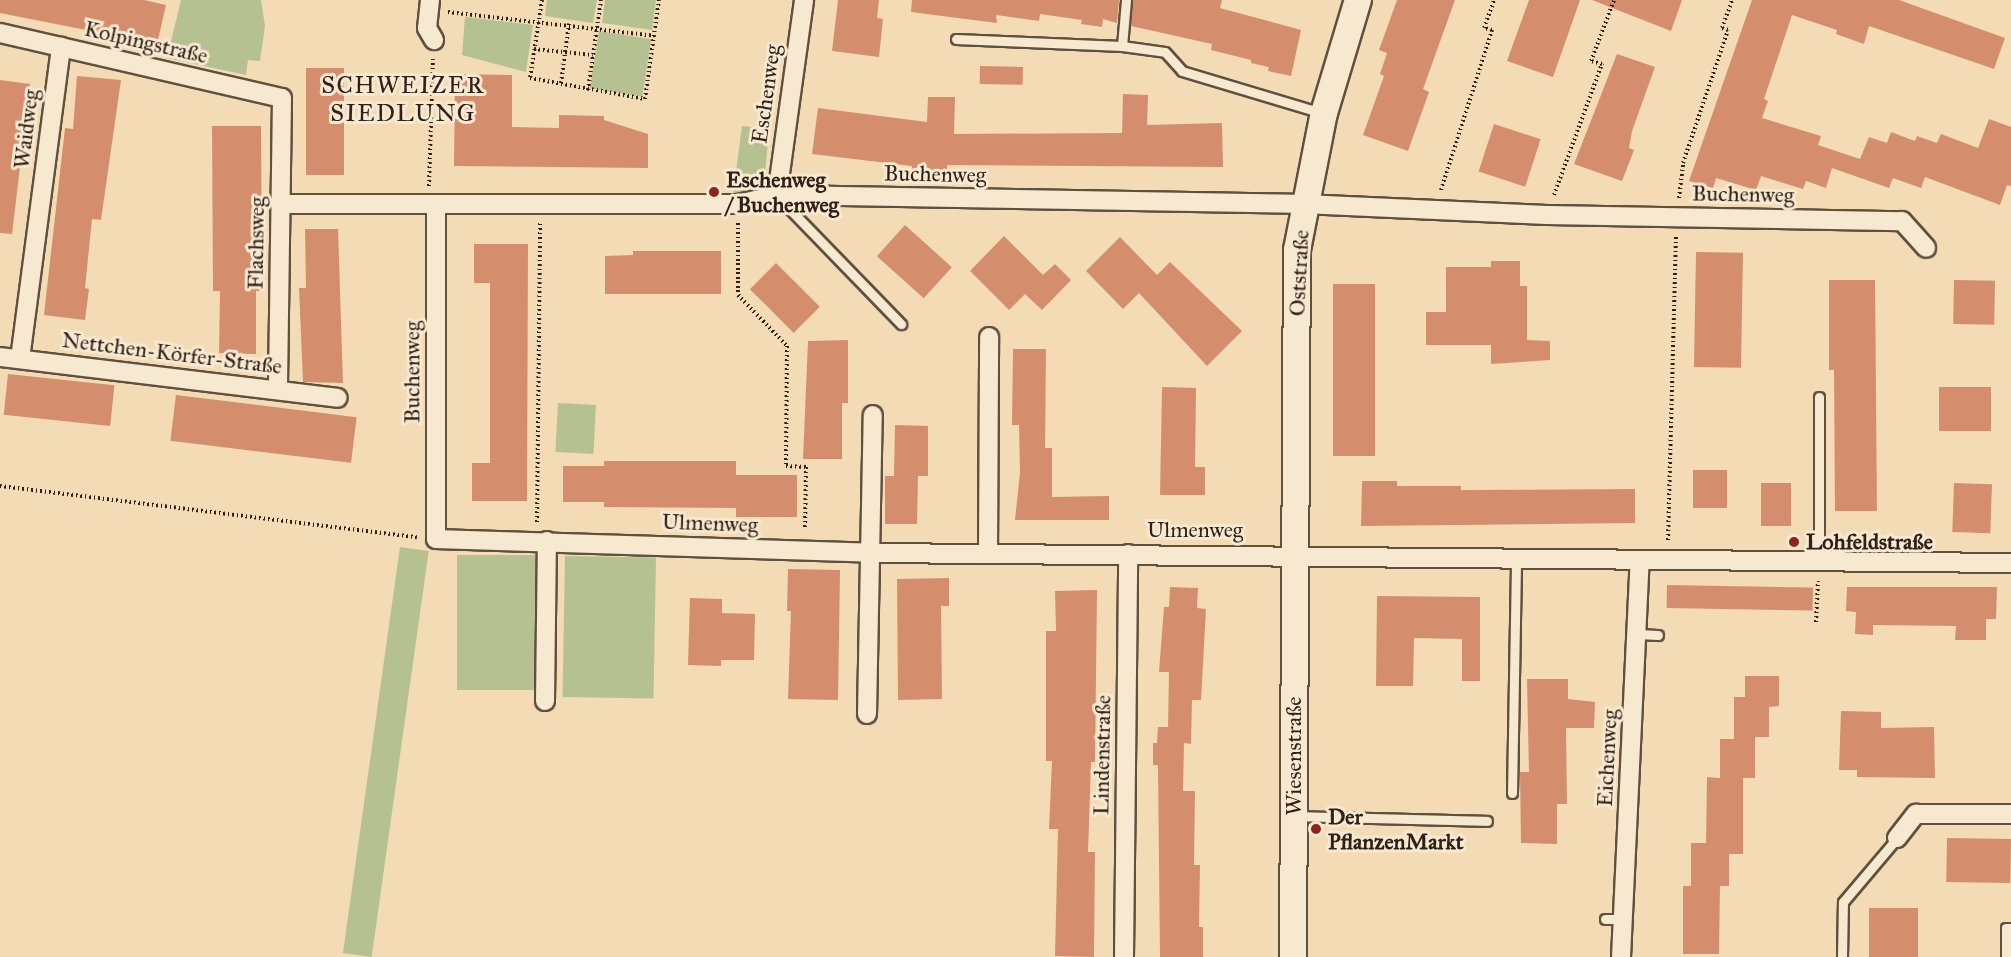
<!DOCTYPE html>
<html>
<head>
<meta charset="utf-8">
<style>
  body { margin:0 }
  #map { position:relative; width:2011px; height:957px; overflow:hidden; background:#f3dbb6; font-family:"IM FELL Great Primer",serif }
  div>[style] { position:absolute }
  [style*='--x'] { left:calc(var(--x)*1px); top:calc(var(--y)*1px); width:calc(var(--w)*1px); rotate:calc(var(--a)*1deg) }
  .green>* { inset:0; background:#b6c192; transform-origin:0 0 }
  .building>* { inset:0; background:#d48e6e; transform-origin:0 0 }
  .path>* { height:4px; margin-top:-2px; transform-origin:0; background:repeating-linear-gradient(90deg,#2f2119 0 1.5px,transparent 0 4.5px) }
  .roads { filter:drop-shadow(2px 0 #605040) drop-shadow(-2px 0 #605040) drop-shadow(0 2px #605040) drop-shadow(0 -2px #605040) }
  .lane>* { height:9px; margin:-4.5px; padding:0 4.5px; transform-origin:4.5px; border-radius:4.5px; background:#f7e8d0 }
  .street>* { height:18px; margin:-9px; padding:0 9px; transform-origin:9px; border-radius:9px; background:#f7e8d0 }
  .secondary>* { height:26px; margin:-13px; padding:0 13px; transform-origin:13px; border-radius:13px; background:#f7e8d0 }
  .dots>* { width:16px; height:16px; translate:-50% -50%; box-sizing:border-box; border:3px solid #f7e8d0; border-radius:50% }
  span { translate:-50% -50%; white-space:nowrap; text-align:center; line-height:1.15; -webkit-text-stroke:6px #f7e8d0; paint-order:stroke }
  .street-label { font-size:22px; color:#2f2119 }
  .poi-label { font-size:22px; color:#2f2119; font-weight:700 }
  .left { translate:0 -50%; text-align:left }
  .neighbourhood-label { font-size:24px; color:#2f2119; letter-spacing:1.5px }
</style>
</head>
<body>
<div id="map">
  <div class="green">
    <i style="clip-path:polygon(181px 0,261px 0,265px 26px,260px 61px,248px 60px,246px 75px,167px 58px)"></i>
    <i style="clip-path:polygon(547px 0,597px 0,593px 23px,545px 16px)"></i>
    <i style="clip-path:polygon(605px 0,656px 0,652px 30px,602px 23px)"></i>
    <i style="clip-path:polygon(465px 17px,533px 25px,526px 72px,462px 55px)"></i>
    <i style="left:599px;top:31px;width:53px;height:58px;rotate:9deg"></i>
    <i style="clip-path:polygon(742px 126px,769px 129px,765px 175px,751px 192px,733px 194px)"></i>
    <i style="left:558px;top:403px;width:38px;height:49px;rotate:3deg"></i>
    <i style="left:400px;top:547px;width:29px;height:410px;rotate:8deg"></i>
    <i style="left:457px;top:555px;width:82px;height:135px"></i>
    <i style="left:565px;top:556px;width:91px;height:141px;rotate:1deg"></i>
  </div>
  <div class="building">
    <i style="clip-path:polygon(0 0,144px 0,166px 5px,157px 44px,0 13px)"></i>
    <i style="clip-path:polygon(838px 0,879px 0,877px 18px,883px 19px,879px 57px,832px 51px)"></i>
    <i style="clip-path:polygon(912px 0,1119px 0,1117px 23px,1103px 19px,1102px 27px,1081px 24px,1082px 20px,1040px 14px,1039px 21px,996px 15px,997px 23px,911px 12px)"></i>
    <i style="clip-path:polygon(1133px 0,1222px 0,1220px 8px,1301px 30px,1291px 76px,1268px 71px,1269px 67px,1251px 63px,1251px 60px,1211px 50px,1212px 44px,1131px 26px)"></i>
    <i style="clip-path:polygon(1397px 0,1455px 0,1423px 89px,1429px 92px,1408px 151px,1363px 135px,1384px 76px,1380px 74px,1387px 53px,1379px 50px)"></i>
    <i style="clip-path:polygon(1529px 0,1580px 0,1553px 77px,1507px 61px)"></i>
    <i style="clip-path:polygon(1592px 0,1682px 0,1671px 31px)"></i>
    <i style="clip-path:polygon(1752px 0,1899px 0,2005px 38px,1994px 69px,1869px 26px,1864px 44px,1836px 34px,1837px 30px,1792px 15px,1764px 99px,1768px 101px,1762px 118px,1821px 136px,1818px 145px,1860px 159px,1869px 137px,1887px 143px,1891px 132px,1915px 141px,1917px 136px,1937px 143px,1941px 134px,1978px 148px,1989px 119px,2011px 127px,2011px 186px,2007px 185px,2000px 205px,1925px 177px,1921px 188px,1893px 178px,1889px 188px,1832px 168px,1826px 188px,1806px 181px,1803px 189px,1761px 176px,1756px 190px,1716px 178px,1713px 188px,1689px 181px)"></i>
    <i style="clip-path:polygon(1617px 54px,1655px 67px,1632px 131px,1629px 148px,1634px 150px,1622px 181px,1574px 164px)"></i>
    <i style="left:980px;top:66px;width:43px;height:18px;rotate:1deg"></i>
    <i style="left:306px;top:68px;width:38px;height:107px"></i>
    <i style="clip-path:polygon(455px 74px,512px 75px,512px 127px,559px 128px,559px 115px,604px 116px,604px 120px,648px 134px,648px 168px,454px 166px)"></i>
    <i style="clip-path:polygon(77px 76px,121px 80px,101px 220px,92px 219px,85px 288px,89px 289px,85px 320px,44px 315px,65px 128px,73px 129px)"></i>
    <i style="clip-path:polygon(0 80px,30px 84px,12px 234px,0 233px)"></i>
    <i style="clip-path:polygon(1123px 94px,1148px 95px,1147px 125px,1222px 123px,1223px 167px,947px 165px,947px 173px,912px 172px,912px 166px,812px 154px,818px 108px,927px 122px,928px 97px,955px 97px,954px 134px,1122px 133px)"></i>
    <i style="left:1494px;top:124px;width:49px;height:50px;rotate:18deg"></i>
    <i style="clip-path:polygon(212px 126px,261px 126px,262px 291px,256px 291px,256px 354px,219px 353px,220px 291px,213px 291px)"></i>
    <i style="left:905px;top:225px;width:63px;height:42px;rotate:42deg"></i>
    <i style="clip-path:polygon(305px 229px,338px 229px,343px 383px,303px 382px,299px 288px,306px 288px)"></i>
    <i style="clip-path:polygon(1004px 236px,1043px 275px,1055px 264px,1071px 280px,1042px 310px,1025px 294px,1009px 310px,970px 271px)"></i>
    <i style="clip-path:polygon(1120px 237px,1157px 275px,1170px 262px,1242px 331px,1207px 366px,1139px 293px,1123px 309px,1086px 271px)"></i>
    <i style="clip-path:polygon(474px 244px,528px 244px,527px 501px,472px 501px,472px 463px,490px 463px,490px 283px,474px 283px)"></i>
    <i style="clip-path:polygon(633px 251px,721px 251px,721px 294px,605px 294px,605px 256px,633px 255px)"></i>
    <i style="left:1696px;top:252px;width:47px;height:115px;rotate:1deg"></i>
    <i style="clip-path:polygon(1491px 261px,1520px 261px,1520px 286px,1527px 286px,1527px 340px,1550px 341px,1550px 360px,1491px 364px,1491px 345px,1426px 345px,1426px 312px,1446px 312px,1446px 267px,1491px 267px)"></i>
    <i style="left:776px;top:263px;width:62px;height:37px;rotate:45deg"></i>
    <i style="clip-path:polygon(1829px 280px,1875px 280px,1877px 511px,1835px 511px,1834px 370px,1829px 370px)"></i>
    <i style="left:1954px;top:280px;width:41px;height:44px;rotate:1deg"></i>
    <i style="left:1333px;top:284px;width:42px;height:172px"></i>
    <i style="clip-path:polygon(848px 340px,848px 403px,842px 403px,842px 459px,803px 459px,808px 341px)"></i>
    <i style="clip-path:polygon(1013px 349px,1046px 349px,1045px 448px,1052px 448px,1052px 497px,1109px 496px,1109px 520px,1015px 520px,1020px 473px,1019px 425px,1012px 425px)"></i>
    <i style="left:8px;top:374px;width:107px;height:41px;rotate:6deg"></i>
    <i style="clip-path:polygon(1162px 387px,1196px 388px,1195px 467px,1205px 467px,1205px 495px,1160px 495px)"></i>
    <i style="left:1939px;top:387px;width:52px;height:44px"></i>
    <i style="left:176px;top:395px;width:182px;height:46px;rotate:7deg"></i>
    <i style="clip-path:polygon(895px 425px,928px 426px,928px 476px,918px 476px,917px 524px,885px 524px,885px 476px,894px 476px)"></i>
    <i style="clip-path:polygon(604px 461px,736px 461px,736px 475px,797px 475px,797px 517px,736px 517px,736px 508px,604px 507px,604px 502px,563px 502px,563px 466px,604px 466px)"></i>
    <i style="left:1693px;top:470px;width:34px;height:38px"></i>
    <i style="clip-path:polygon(1362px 481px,1397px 481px,1397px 486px,1461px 486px,1461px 490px,1635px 489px,1635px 523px,1361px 526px)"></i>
    <i style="left:1761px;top:483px;width:30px;height:43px"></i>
    <i style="left:1954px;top:483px;width:38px;height:49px;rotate:2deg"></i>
    <i style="clip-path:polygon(788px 569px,840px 570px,838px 700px,788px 699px,791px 611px,787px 611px)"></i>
    <i style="clip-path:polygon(949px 578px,949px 606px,941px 606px,942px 699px,898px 700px,897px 579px)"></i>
    <i style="left:1667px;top:585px;width:146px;height:23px;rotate:1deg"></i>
    <i style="clip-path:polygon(1170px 587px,1198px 588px,1197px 608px,1206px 609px,1201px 700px,1192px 700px,1191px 744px,1184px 743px,1183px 791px,1195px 791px,1194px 865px,1200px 865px,1199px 927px,1203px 927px,1203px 957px,1160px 957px,1158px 765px,1153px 765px,1153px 743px,1157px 743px,1158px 727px,1168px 727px,1169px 672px,1159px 672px,1164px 607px,1169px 607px)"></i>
    <i style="clip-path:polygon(1847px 587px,1997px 587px,1996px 619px,1986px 619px,1986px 640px,1955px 640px,1956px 626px,1873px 625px,1873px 635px,1855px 634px,1856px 612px,1846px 611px)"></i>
    <i style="clip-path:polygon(1097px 590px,1095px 762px,1091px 762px,1088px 852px,1095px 852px,1094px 957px,1055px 956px,1058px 829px,1049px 829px,1052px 761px,1046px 761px,1046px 631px,1056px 631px,1055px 591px)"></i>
    <i style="clip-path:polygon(1377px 596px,1480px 597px,1480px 681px,1462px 681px,1462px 639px,1414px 638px,1413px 686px,1376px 686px)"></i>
    <i style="clip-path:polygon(690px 598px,722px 599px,722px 613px,755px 614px,754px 660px,721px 660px,721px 666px,688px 665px)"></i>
    <i style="clip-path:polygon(1745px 676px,1779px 676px,1779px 706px,1769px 707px,1769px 737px,1755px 737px,1755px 778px,1743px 778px,1743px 854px,1729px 854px,1729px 886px,1720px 886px,1719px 954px,1683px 954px,1683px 886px,1691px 886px,1691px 843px,1706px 843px,1707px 777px,1720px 778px,1720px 739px,1734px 739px,1734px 697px,1745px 697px)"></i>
    <i style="clip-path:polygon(1527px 679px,1568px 679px,1568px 699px,1595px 702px,1594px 728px,1566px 728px,1567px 804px,1557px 804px,1557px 844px,1521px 843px,1520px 772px,1529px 772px)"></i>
    <i style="clip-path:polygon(1841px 711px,1881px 712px,1881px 728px,1934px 727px,1935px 778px,1857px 777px,1857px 770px,1839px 770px)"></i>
    <i style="left:1947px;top:838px;width:64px;height:44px;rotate:1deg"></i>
    <i style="left:1869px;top:908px;width:49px;height:49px"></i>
  </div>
  <div class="path">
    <i style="--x:542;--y:0;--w:79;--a:98.7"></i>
    <i style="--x:530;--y:78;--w:117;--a:10.3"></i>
    <i style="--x:645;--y:99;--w:100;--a:-82"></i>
    <i style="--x:448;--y:12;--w:207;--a:6.6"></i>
    <i style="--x:534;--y:49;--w:59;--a:5.8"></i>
    <i style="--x:561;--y:83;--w:60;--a:-82.3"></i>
    <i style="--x:588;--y:90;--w:91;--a:-81.8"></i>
    <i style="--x:429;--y:186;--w:127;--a:-88.2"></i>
    <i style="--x:1441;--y:190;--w:168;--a:-72.3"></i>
    <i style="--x:1492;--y:30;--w:8;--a:-166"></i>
    <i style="--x:1484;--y:28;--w:30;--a:-70"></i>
    <i style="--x:1554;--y:195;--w:140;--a:-69.9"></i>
    <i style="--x:1602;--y:64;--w:11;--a:-165"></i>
    <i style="--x:1591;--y:61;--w:65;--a:-69.3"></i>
    <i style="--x:1679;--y:198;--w:35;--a:-83"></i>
    <i style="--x:1683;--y:163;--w:140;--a:-71.3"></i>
    <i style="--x:1728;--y:30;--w:6;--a:-162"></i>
    <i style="--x:1722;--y:28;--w:30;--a:-70"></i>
    <i style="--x:738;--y:223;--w:72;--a:90"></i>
    <i style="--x:738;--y:295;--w:71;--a:46.1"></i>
    <i style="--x:787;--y:346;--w:120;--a:90.5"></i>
    <i style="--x:786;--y:466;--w:20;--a:3"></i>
    <i style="--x:806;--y:467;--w:63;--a:90.9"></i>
    <i style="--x:0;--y:486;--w:420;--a:7"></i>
    <i style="--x:537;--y:522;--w:299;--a:-89.4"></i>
    <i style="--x:1668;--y:540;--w:304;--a:-88.5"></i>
    <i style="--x:1816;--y:622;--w:41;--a:-87.2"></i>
  </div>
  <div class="roads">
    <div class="lane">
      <i style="--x:956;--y:39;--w:166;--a:2.4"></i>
      <i style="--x:1122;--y:46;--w:43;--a:7.9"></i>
      <i style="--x:1165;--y:52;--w:25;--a:48"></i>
      <i style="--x:1182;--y:71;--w:146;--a:16.7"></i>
      <i style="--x:1122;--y:46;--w:46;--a:-85"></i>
      <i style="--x:778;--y:197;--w:177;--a:45.9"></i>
      <i style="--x:1819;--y:563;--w:166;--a:-90"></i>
      <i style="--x:1637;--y:634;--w:21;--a:3"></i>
      <i style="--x:1512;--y:793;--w:235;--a:-89"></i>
      <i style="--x:1296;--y:816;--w:191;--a:1.5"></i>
      <i style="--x:1605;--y:919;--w:18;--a:0"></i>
      <i style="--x:1842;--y:957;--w:55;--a:-89"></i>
      <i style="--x:1843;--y:902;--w:84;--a:-49.8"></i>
      <i style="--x:2006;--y:957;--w:29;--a:-90"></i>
      <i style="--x:2006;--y:928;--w:5;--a:0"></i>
    </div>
    <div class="street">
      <i style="--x:430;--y:0;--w:28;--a:96"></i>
      <i style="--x:427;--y:28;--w:14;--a:60"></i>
      <i style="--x:0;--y:33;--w:289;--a:13"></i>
      <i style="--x:282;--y:98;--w:292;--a:90.8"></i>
      <i style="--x:777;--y:195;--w:197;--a:-82.1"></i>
      <i style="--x:281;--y:204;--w:457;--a:0"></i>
      <i style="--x:738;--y:204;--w:40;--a:-13"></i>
      <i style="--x:777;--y:195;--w:526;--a:0.98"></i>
      <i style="--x:1303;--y:204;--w:244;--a:2.6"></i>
      <i style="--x:1547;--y:215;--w:355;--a:1"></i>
      <i style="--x:1902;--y:221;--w:36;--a:48"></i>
      <i style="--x:436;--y:205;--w:334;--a:90"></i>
      <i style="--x:436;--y:539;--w:435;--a:1.8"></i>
      <i style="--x:871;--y:553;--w:1140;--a:0.5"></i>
      <i style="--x:0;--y:357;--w:340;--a:6.9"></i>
      <i style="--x:20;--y:359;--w:315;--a:-82.5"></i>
      <i style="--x:988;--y:553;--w:216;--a:-89.7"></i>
      <i style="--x:545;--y:701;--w:160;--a:-89.3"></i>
      <i style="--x:867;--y:714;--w:299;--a:-88.9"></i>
      <i style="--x:1897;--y:838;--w:31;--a:-52"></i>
      <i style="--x:1916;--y:814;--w:95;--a:0"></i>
      <i style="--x:1124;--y:957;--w:403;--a:-89.4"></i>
      <i style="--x:1621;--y:957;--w:396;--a:-87.3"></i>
    </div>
    <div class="secondary">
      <i style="--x:1293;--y:957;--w:707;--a:-89.68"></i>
      <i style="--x:1297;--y:250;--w:140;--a:-78.9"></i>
      <i style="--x:1324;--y:113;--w:118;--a:-73.3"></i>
    </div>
  </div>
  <div class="dots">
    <i style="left:714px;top:192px;background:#8f2418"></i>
    <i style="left:1794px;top:542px;background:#8f2418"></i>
    <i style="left:1316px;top:829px;background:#8f2418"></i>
  </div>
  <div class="street-label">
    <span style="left:146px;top:42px;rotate:13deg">Kolpingstraße</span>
    <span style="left:766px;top:94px;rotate:-82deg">Eschenweg</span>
    <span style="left:26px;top:129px;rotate:-83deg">Waidweg</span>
    <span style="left:935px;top:174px;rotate:1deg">Buchenweg</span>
    <span style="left:1743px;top:194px;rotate:1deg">Buchenweg</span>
    <span style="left:256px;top:243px;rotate:-89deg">Flachsweg</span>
    <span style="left:1299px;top:273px;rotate:-87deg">Oststraße</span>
    <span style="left:172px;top:353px;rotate:7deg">Nettchen-Körfer-Straße</span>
    <span style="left:412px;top:372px;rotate:-90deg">Buchenweg</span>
    <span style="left:710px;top:523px;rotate:2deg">Ulmenweg</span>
    <span style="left:1195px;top:530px">Ulmenweg</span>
    <span style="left:1102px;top:755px;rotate:-89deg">Lindenstraße</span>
    <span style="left:1294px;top:756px;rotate:-90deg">Wiesenstraße</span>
    <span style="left:1607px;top:758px;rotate:-87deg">Eichenweg</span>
  </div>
  <div class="poi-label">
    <span class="left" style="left:726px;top:192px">Eschenweg<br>/ Buchenweg</span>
    <span class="left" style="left:1806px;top:542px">Lohfeldstraße</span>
    <span class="left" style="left:1328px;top:829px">Der<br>PflanzenMarkt</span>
  </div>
  <div class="neighbourhood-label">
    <span style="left:403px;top:100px">SCHWEIZER<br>SIEDLUNG</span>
  </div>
</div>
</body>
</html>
